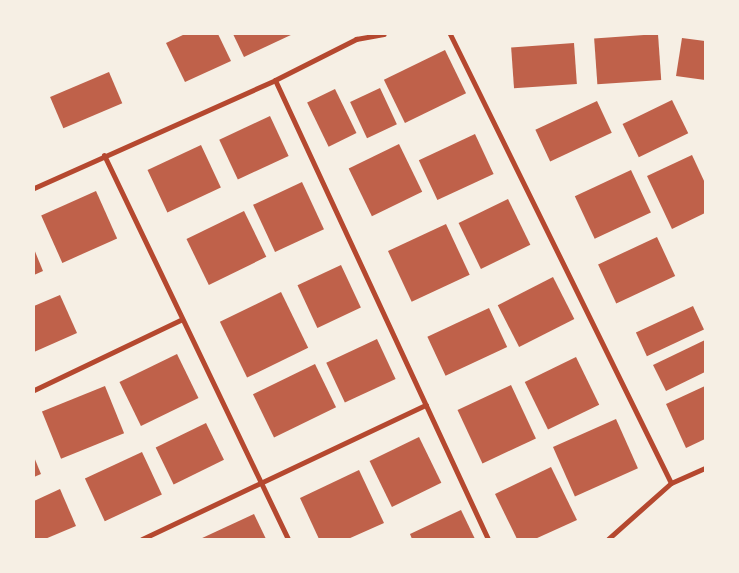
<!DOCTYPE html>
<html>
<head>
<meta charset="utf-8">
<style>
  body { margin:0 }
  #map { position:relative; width:739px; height:573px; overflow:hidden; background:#f6efe4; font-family:Poppins,sans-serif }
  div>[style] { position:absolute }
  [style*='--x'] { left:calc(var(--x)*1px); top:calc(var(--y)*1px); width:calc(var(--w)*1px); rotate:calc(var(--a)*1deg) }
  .building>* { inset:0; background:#bf614a; transform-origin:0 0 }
  .minor>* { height:5px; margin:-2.5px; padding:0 2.5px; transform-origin:2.5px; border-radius:2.5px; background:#b5482f }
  span { translate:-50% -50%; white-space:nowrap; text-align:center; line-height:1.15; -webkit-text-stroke:4px #f6efe4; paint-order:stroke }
  .frame { position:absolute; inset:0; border:35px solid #f6efe4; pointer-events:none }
</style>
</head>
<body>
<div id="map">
  <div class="building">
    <i style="clip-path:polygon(185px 34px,218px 34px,231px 61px,185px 82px,166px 43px)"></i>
    <i style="clip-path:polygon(233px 34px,293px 34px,244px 57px)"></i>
    <i style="left:658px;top:34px;width:46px;height:64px;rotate:86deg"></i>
    <i style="clip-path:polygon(682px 38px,705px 41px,705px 80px,676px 76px)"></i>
    <i style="left:574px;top:43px;width:41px;height:63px;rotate:86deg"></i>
    <i style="left:445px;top:50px;width:48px;height:68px;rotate:64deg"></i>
    <i style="left:109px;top:72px;width:34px;height:64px;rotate:67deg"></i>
    <i style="left:380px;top:88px;width:40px;height:33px;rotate:65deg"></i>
    <i style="left:335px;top:89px;width:49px;height:31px;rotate:64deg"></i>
    <i style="left:672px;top:100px;width:37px;height:55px;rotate:64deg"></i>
    <i style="left:597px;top:101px;width:35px;height:68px;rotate:65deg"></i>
    <i style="left:270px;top:116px;width:44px;height:56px;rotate:65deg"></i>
    <i style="left:475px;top:134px;width:44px;height:62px;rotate:65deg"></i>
    <i style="left:399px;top:144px;width:53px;height:56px;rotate:64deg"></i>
    <i style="left:201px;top:145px;width:47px;height:59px;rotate:65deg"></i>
    <i style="clip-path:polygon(692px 155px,705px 183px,705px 213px,672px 229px,647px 176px)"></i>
    <i style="left:631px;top:170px;width:47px;height:62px;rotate:65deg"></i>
    <i style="left:302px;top:182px;width:52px;height:54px;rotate:65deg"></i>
    <i style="left:96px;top:191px;width:52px;height:60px;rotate:66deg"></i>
    <i style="left:508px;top:199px;width:51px;height:55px;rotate:64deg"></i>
    <i style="left:244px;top:211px;width:51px;height:64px;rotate:64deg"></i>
    <i style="left:446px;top:224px;width:56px;height:64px;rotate:65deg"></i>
    <i style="left:657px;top:237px;width:43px;height:65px;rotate:65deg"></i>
    <i style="clip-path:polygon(34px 249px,43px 271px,34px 275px)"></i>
    <i style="left:341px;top:265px;width:47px;height:48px;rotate:65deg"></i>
    <i style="left:553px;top:277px;width:47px;height:62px;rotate:63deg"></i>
    <i style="left:281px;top:292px;width:62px;height:68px;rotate:64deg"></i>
    <i style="clip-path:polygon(60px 295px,77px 333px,34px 352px,34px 306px)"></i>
    <i style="left:693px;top:306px;width:26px;height:63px;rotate:65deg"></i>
    <i style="left:489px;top:308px;width:43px;height:68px;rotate:65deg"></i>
    <i style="left:377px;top:339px;width:44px;height:56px;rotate:65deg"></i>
    <i style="clip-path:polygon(705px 340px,705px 372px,666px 391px,653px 365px)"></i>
    <i style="left:177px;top:354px;width:49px;height:64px;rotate:64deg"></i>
    <i style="left:576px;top:357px;width:53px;height:57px;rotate:64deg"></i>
    <i style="left:315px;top:364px;width:48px;height:69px;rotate:64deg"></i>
    <i style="left:511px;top:385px;width:59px;height:59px;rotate:65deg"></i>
    <i style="left:105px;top:386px;width:51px;height:68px;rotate:68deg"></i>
    <i style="clip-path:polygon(705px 386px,705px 439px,686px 448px,666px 404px)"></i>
    <i style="left:616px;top:419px;width:54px;height:69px;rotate:66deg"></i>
    <i style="left:206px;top:423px;width:41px;height:56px;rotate:64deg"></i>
    <i style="left:419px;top:437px;width:51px;height:55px;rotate:64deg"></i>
    <i style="left:142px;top:452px;width:47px;height:63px;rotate:65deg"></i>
    <i style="clip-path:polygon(34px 457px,41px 474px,34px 477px)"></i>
    <i style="clip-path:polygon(551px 467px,577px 520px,535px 539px,517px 539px,495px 494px)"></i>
    <i style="clip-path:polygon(359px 470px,384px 523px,348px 539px,319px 539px,300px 498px)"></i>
    <i style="clip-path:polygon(60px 489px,76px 526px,45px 539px,34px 539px,34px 501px)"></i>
    <i style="clip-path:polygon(461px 510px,475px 539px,412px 539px,410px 534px)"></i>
    <i style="clip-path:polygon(254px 514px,266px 539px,200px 539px)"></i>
  </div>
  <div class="minor">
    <i style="--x:450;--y:34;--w:500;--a:63.79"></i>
    <i style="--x:671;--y:483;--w:84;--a:138.4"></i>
    <i style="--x:275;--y:80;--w:506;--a:65.11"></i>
    <i style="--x:104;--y:155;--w:426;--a:64.4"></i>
    <i style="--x:34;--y:188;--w:264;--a:-24.1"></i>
    <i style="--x:275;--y:80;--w:91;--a:-26.8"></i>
    <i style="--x:356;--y:39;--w:28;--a:-10"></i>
    <i style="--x:34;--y:390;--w:164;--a:-25.6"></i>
    <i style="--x:671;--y:483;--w:37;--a:-24"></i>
    <i style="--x:142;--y:539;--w:314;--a:-25.3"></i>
  </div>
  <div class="frame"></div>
</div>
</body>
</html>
